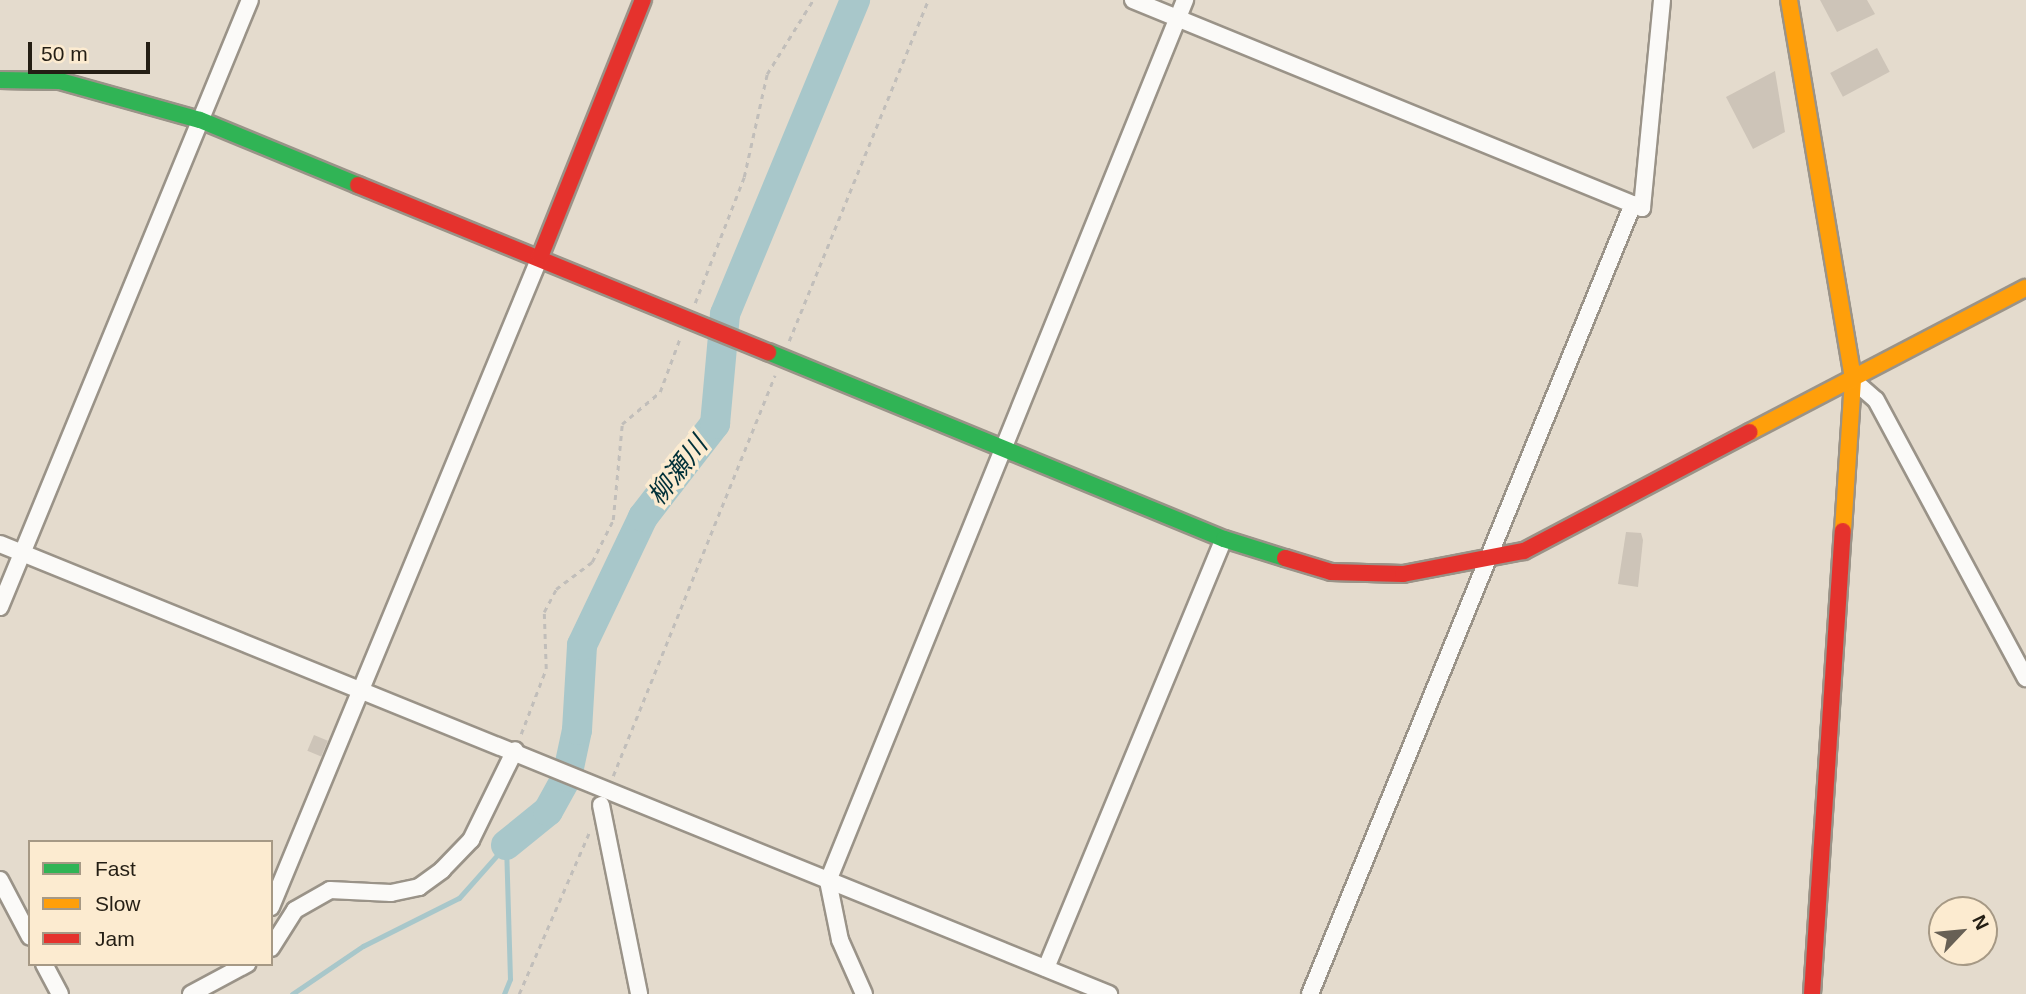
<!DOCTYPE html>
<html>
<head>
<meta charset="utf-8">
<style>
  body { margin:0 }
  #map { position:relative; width:2026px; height:994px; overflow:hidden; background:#e4dbcd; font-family:Helvetica,"Noto Sans JP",sans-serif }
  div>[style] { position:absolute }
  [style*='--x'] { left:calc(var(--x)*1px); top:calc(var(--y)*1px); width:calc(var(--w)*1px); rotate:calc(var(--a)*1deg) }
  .stream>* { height:5px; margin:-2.5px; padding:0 2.5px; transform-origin:2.5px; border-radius:2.5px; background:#a8c7ca }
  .river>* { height:30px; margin:-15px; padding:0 15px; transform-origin:15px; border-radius:15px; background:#a8c7ca }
  .building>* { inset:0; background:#cdc4b8; transform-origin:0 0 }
  .path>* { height:2.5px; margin-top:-1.25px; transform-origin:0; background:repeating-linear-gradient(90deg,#c1beba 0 5px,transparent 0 10px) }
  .roads { filter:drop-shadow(2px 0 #9a9388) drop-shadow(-2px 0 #9a9388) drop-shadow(0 2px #9a9388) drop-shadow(0 -2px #9a9388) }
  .street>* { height:16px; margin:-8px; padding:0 8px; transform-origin:8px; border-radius:8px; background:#fbfaf8 }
  .fast>* { height:16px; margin:-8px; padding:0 8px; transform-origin:8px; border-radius:8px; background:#30b455 }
  .slow>* { height:16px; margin:-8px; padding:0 8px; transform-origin:8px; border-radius:8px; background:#ff9f0a }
  .jam>* { height:16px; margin:-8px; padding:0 8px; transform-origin:8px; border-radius:8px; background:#e5322d }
  span { translate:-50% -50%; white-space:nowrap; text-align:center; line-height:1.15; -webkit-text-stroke:7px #fcebd0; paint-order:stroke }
  .water-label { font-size:26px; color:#003038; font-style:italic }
  .legend { position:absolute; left:28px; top:840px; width:245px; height:126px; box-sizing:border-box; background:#fcebd0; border:2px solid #a69985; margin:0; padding:9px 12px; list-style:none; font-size:21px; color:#241e14 }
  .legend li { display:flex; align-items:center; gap:14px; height:35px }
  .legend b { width:35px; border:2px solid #a69985 }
  .north { position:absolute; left:1928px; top:896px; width:70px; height:70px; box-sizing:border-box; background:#fcebd0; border:2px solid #a69985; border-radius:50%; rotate:64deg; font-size:19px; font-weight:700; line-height:28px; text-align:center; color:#241e14 }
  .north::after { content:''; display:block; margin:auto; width:24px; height:32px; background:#676055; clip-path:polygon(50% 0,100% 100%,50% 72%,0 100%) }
  .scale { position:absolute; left:28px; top:42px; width:122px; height:32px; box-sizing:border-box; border:4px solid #241e14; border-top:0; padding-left:9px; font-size:21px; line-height:24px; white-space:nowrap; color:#241e14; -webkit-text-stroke:5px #fcebd0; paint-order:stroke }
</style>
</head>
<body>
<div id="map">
  <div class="stream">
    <i style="--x:292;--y:994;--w:86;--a:-34.1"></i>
    <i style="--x:363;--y:946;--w:107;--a:-26.6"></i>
    <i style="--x:459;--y:898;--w:71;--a:-48.4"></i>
    <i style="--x:504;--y:994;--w:16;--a:-68"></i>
    <i style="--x:510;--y:979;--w:133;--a:-91.7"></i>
  </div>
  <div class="river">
    <i style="--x:506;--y:845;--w:54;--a:-39"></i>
    <i style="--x:548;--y:811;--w:39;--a:-61"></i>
    <i style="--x:567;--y:777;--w:48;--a:-78"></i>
    <i style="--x:577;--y:730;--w:85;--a:-86.6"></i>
    <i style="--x:582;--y:645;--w:142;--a:-64.5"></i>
    <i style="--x:643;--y:517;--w:118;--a:-52.3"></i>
    <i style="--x:715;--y:424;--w:110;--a:-84.8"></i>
    <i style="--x:725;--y:314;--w:340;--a:-67.5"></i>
  </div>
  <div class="building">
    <i style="clip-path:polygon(1820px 0,1867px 0,1875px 14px,1837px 32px)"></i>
    <i style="left:1877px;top:48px;width:27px;height:53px;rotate:62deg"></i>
    <i style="clip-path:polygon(1775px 71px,1785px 132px,1753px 149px,1726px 97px)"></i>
    <i style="clip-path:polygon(1626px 532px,1641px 533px,1643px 540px,1638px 587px,1618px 584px)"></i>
    <i style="left:314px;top:735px;width:15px;height:17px;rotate:23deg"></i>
  </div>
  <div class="path">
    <i style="--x:695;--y:303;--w:135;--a:-68.7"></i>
    <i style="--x:744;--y:177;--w:106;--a:-77.4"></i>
    <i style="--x:767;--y:74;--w:87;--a:-58.1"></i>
    <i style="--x:789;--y:341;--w:368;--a:-67.8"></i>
    <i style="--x:521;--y:734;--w:70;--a:-69"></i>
    <i style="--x:546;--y:669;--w:57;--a:-92"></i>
    <i style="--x:544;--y:612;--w:26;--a:-62"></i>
    <i style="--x:556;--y:589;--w:45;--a:-36.9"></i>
    <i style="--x:592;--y:562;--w:47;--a:-63.4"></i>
    <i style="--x:613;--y:520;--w:96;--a:-84.6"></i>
    <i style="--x:622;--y:424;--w:50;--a:-40.1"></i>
    <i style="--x:660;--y:392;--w:58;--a:-69.7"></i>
    <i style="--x:613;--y:776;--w:432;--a:-68"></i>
    <i style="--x:519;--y:994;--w:176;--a:-66.5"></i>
  </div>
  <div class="roads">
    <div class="street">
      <i style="--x:1133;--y:0;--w:550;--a:22.23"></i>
      <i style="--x:1642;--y:208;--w:209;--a:-84.5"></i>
      <i style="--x:1853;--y:380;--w:30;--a:41"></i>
      <i style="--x:1876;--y:400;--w:316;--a:61.7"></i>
      <i style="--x:0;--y:544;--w:1197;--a:22.09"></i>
      <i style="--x:0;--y:607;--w:656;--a:-67.62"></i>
      <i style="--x:601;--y:805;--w:193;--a:78.6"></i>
      <i style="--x:0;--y:880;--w:64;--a:62.2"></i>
      <i style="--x:271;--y:907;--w:703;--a:-67.52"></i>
      <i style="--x:271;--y:948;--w:45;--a:-57.7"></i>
      <i style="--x:295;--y:910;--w:40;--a:-29.7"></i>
      <i style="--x:330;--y:890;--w:61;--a:2.8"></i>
      <i style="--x:391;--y:893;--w:29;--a:-12"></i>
      <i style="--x:419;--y:887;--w:29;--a:-36"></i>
      <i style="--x:442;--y:870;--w:42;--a:-46"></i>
      <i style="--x:471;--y:840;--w:100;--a:-63.9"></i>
      <i style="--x:44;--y:964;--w:34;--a:62"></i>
      <i style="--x:1046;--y:968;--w:464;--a:-67.5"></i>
      <i style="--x:191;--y:994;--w:64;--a:-28.2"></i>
      <i style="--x:864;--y:994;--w:59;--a:-114"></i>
      <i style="--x:840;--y:940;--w:60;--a:-101.5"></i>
      <i style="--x:828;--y:881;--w:951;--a:-67.94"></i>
      <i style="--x:1310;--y:994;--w:853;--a:-67.76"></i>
    </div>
    <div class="fast">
      <i style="--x:0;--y:80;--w:60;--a:1"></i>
      <i style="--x:60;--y:81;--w:145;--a:15.6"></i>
      <i style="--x:200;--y:120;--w:171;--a:22.4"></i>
      <i style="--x:768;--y:352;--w:493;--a:22.3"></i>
      <i style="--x:1224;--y:539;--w:64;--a:17.3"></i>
    </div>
    <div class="slow">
      <i style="--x:1789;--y:0;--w:385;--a:80.4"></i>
      <i style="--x:1853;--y:380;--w:151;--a:93.8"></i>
      <i style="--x:1750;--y:432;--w:311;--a:-27.6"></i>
    </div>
    <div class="jam">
      <i style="--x:358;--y:185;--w:443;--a:22.2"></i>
      <i style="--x:540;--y:257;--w:277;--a:-68.2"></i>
      <i style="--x:1285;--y:558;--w:48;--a:16.9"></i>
      <i style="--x:1331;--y:572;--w:72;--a:1.6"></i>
      <i style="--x:1403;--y:574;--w:123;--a:-10.8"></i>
      <i style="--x:1524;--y:551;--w:255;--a:-27.8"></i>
      <i style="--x:1812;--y:994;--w:464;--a:-86.2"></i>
    </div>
  </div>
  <div class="water-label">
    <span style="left:678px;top:471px;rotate:-52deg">柳瀬川</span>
  </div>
  <ul class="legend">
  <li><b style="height:9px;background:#30b455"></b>Fast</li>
  <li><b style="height:9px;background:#ff9f0a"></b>Slow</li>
  <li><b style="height:9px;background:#e5322d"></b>Jam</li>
  </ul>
  <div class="north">N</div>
  <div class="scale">50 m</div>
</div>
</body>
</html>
